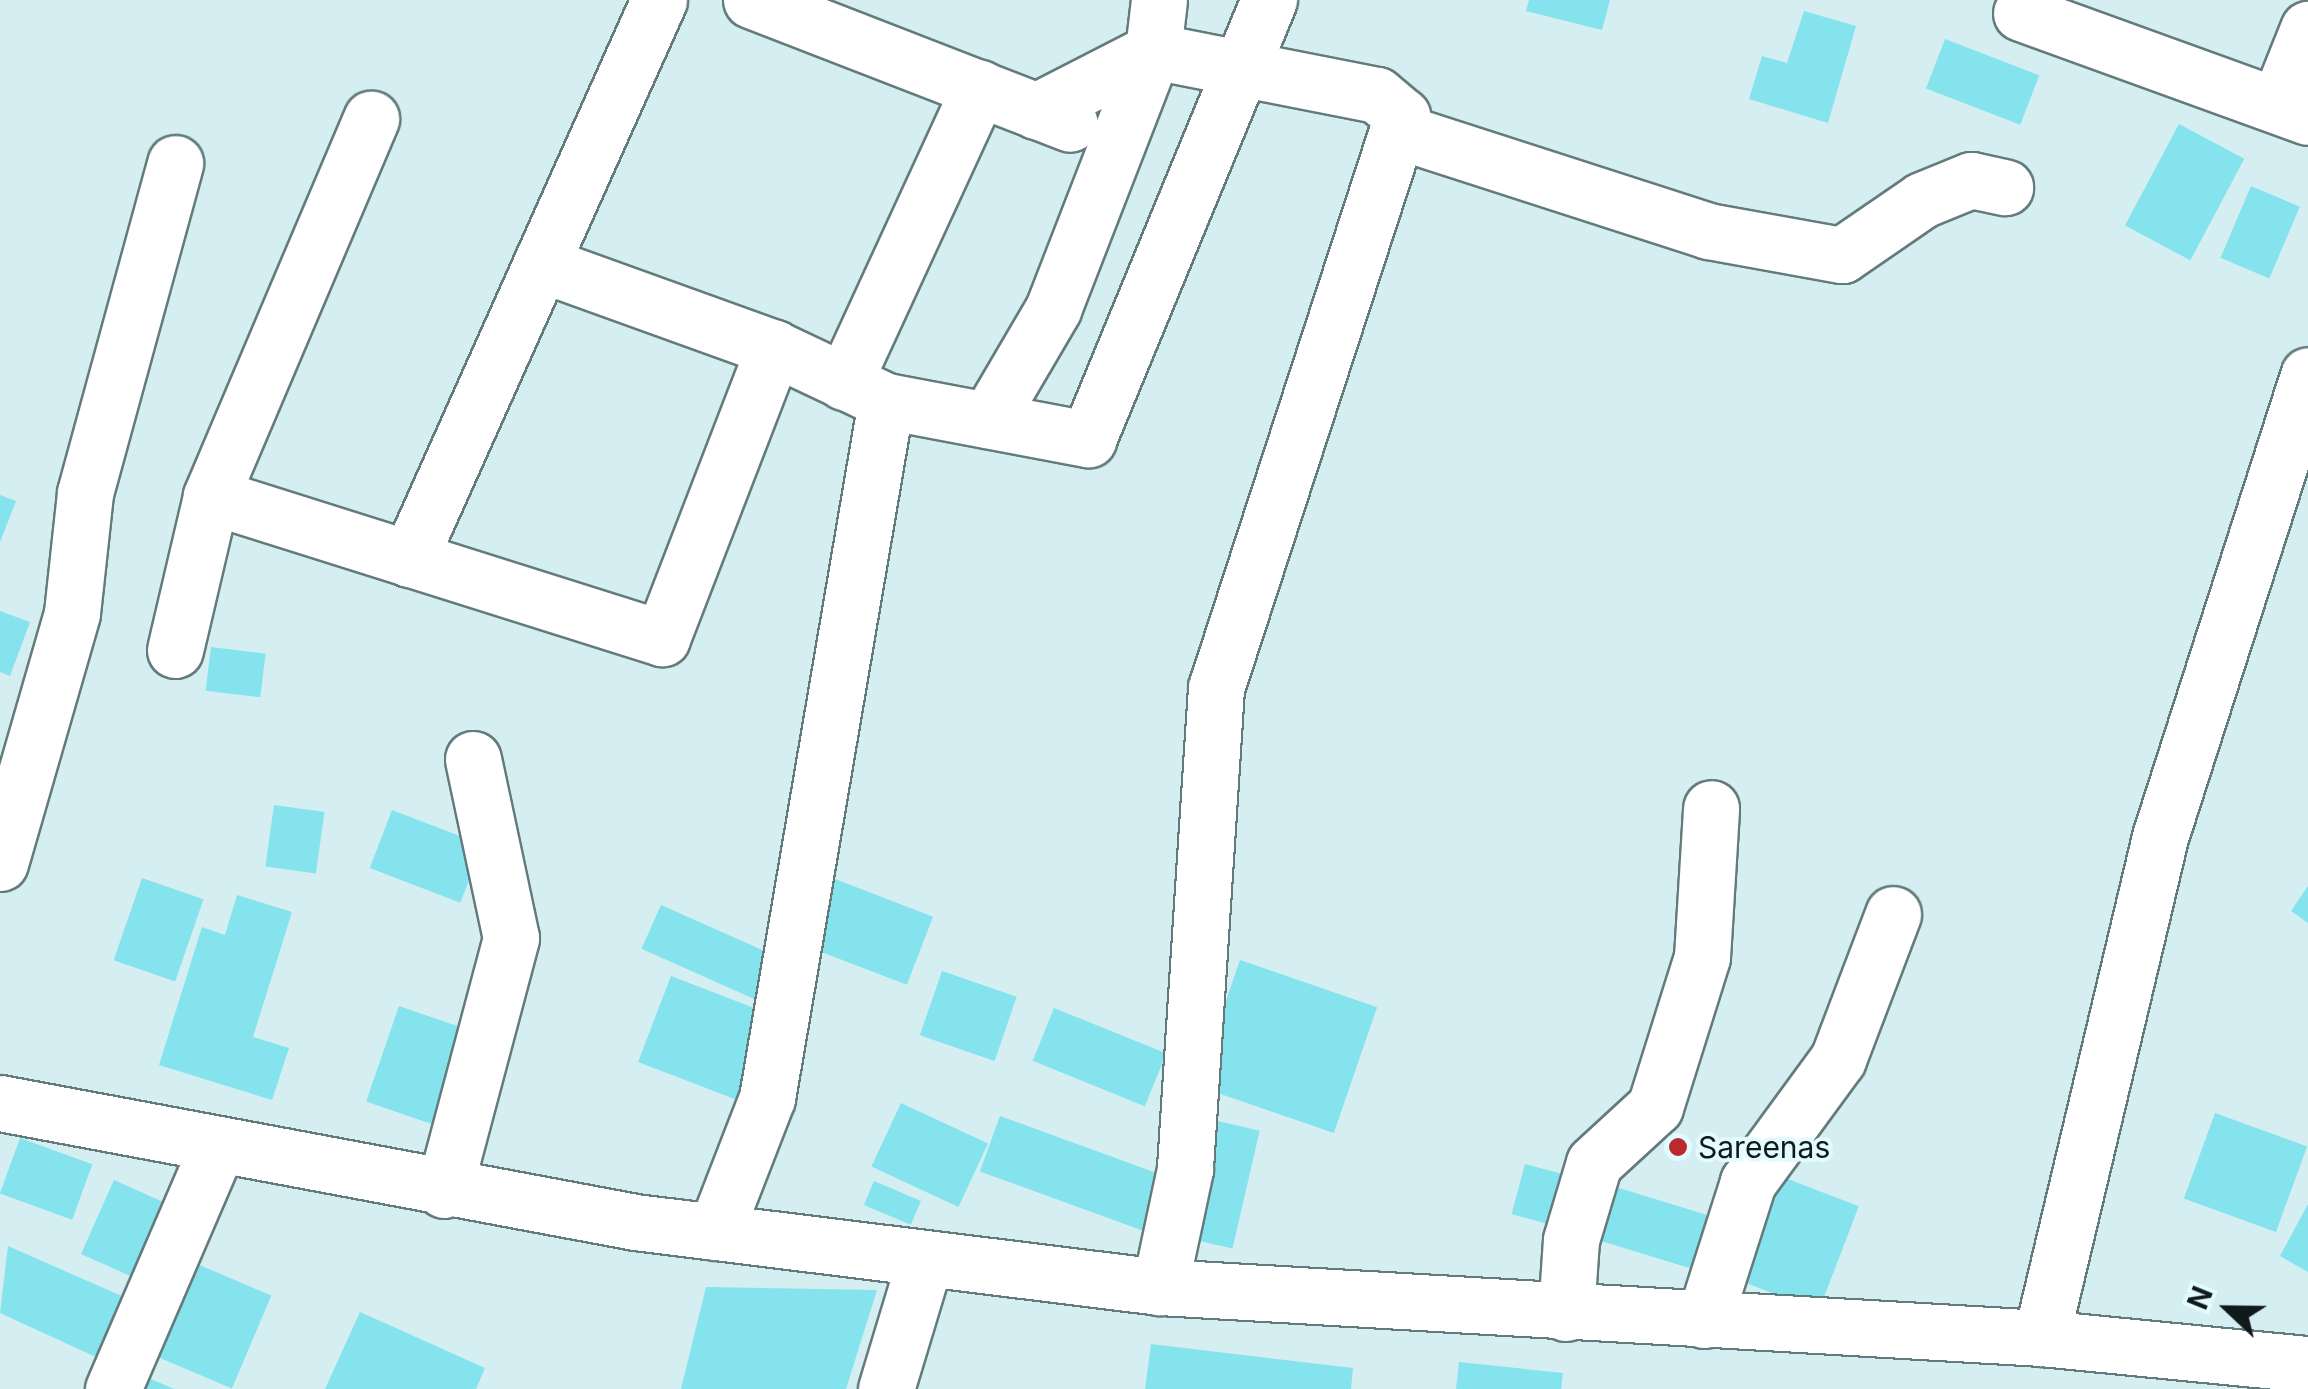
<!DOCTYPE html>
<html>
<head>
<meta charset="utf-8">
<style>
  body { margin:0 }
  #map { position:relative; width:2308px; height:1389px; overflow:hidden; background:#d4eef1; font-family:Inter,sans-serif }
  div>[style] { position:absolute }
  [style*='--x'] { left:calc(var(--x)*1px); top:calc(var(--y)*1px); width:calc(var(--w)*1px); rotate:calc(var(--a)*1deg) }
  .building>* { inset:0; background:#85e3ed; transform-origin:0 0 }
  .roads { filter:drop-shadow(2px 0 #647b7d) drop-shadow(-2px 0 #647b7d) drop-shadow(0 2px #647b7d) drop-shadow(0 -2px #647b7d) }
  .minor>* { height:55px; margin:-27.5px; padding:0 27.5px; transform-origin:27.5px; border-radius:27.5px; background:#fff }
  .major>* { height:55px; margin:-27.5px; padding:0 27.5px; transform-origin:27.5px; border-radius:27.5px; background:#fff }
  .dots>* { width:28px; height:28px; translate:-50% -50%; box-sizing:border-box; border:5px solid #e1fbfe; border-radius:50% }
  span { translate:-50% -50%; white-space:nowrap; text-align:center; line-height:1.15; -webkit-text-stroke:8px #e1fbfe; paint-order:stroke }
  .poi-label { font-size:30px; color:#111a1b }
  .left { translate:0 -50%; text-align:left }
  .north { position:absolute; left:2178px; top:1259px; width:100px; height:100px; -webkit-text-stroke:8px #e1fbfe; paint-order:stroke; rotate:292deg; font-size:28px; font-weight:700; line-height:40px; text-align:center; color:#111a1b }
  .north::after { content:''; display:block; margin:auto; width:35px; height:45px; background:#111a1b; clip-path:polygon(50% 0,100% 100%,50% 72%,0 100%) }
</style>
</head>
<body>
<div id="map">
  <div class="building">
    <i style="clip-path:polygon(1529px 0,1610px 0,1602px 30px,1526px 11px)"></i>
    <i style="clip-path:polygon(1804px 11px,1856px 26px,1828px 123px,1749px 99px,1762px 56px,1787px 63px)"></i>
    <i style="left:1945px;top:39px;width:101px;height:53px;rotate:21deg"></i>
    <i style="left:2179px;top:124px;width:74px;height:115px;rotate:28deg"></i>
    <i style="left:2251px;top:186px;width:53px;height:78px;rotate:23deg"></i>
    <i style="clip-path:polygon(0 495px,16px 501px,0 542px)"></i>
    <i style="clip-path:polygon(0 611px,30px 622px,10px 676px,0 672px)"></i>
    <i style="left:211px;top:647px;width:55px;height:44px;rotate:7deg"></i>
    <i style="left:274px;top:805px;width:51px;height:62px;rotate:8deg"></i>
    <i style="left:392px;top:810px;width:97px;height:62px;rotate:21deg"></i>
    <i style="left:142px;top:878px;width:65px;height:87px;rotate:19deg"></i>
    <i style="left:835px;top:879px;width:105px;height:73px;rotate:21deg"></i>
    <i style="clip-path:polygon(2308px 886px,2308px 923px,2291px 911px)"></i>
    <i style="clip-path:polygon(237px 895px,292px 912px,253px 1037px,289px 1048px,272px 1100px,159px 1065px,202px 927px,225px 935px)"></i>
    <i style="left:661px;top:905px;width:124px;height:48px;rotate:24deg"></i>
    <i style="left:1240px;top:960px;width:145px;height:133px;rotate:19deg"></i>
    <i style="left:942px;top:971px;width:79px;height:68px;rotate:19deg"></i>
    <i style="left:671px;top:976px;width:107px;height:92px;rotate:21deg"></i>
    <i style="left:399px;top:1006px;width:83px;height:101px;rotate:19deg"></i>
    <i style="left:1054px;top:1008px;width:121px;height:57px;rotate:22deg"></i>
    <i style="left:901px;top:1103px;width:96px;height:70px;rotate:25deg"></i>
    <i style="left:2215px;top:1113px;width:98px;height:91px;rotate:20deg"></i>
    <i style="left:1000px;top:1116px;width:184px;height:59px;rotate:20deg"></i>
    <i style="left:1209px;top:1119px;width:52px;height:121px;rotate:13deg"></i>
    <i style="left:20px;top:1138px;width:77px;height:59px;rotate:20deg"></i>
    <i style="left:1525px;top:1164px;width:62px;height:52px;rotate:15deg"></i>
    <i style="left:1772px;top:1173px;width:93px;height:112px;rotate:21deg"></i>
    <i style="left:114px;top:1180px;width:76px;height:81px;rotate:24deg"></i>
    <i style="left:1593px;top:1180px;width:133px;height:56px;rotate:17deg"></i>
    <i style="left:874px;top:1181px;width:51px;height:26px;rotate:23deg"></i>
    <i style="clip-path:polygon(2308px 1204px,2308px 1272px,2280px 1256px)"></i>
    <i style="clip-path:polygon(8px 1246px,124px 1297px,98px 1358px,0 1313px)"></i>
    <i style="left:183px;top:1258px;width:96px;height:101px;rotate:23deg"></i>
    <i style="clip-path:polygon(706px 1287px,877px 1290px,846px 1389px,681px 1389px)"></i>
    <i style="clip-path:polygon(360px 1312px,485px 1368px,476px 1389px,325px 1389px)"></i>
    <i style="clip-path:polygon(1151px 1344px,1353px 1368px,1351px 1389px,1145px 1389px)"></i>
    <i style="clip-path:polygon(1459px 1362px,1563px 1373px,1561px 1389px,1456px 1389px)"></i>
    <i style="clip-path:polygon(144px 1376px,174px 1389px,138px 1389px)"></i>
  </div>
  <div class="roads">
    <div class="minor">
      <i style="--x:751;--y:0;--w:342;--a:21.2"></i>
      <i style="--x:2021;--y:13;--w:305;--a:19.9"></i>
      <i style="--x:2278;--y:104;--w:81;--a:-68.2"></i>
      <i style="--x:1036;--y:111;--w:131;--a:-27.1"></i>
      <i style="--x:1153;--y:51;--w:228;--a:11.1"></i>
      <i style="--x:1377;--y:95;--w:33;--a:40"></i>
      <i style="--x:1402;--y:116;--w:601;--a:108.01"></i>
      <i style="--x:1216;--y:688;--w:482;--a:93.7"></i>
      <i style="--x:1185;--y:1169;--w:121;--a:102"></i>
      <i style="--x:1402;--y:132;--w:322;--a:17.9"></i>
      <i style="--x:1708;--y:231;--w:136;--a:10.2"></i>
      <i style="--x:1842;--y:255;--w:97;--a:-34.5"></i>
      <i style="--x:1922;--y:200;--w:53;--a:-22.2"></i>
      <i style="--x:1971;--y:180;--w:35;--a:12"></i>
      <i style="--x:541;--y:264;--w:248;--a:19.8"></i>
      <i style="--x:844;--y:382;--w:324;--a:-65.3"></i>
      <i style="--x:988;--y:420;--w:129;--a:-59.6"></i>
      <i style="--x:1053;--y:309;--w:277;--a:-68.8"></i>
      <i style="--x:1153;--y:51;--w:51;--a:-83.3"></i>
      <i style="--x:211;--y:496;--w:473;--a:17.5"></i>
      <i style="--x:662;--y:638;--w:311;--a:-68.9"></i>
      <i style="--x:774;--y:348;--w:124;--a:25.3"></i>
      <i style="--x:409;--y:559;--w:612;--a:-65.9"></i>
      <i style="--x:175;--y:650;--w:158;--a:-76.8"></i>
      <i style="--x:211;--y:496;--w:410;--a:-67"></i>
      <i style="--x:0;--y:863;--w:260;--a:-73.9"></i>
      <i style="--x:72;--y:613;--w:121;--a:-83.8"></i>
      <i style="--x:85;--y:493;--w:342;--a:-74.7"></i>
      <i style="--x:444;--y:1190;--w:261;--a:-75.1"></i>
      <i style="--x:511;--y:938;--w:183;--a:-102"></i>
      <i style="--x:715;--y:1232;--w:144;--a:-68.8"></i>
      <i style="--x:767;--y:1098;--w:707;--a:-80.31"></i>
      <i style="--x:886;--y:401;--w:206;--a:10.7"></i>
      <i style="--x:1088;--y:439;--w:475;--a:-67.6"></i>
      <i style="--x:1566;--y:1313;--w:73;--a:-86.1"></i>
      <i style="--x:1571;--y:1240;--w:80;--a:-73.4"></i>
      <i style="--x:1594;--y:1163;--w:83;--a:-42.6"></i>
      <i style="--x:1655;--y:1107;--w:157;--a:-72.6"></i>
      <i style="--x:1702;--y:957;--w:149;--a:-86.5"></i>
      <i style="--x:1704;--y:1320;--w:145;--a:-72.3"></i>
      <i style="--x:1748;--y:1182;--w:152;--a:-53.8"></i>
      <i style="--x:1838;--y:1059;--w:155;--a:-69.2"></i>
      <i style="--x:2041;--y:1338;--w:515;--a:-76.64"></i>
      <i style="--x:2160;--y:837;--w:485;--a:-72.2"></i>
      <i style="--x:113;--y:1389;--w:266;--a:-66.7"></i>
      <i style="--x:886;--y:1389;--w:135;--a:-73.2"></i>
    </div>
    <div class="major">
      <i style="--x:0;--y:1103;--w:646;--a:10.61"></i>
      <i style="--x:635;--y:1222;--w:529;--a:7.06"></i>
      <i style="--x:1160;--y:1287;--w:882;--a:3.31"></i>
      <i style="--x:2041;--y:1338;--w:268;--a:5.6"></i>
    </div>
  </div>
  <div class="dots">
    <i style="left:1678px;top:1147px;background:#b9292e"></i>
  </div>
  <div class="poi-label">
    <span class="left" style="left:1698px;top:1147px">Sareenas</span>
  </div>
  <div class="north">N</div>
</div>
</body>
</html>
